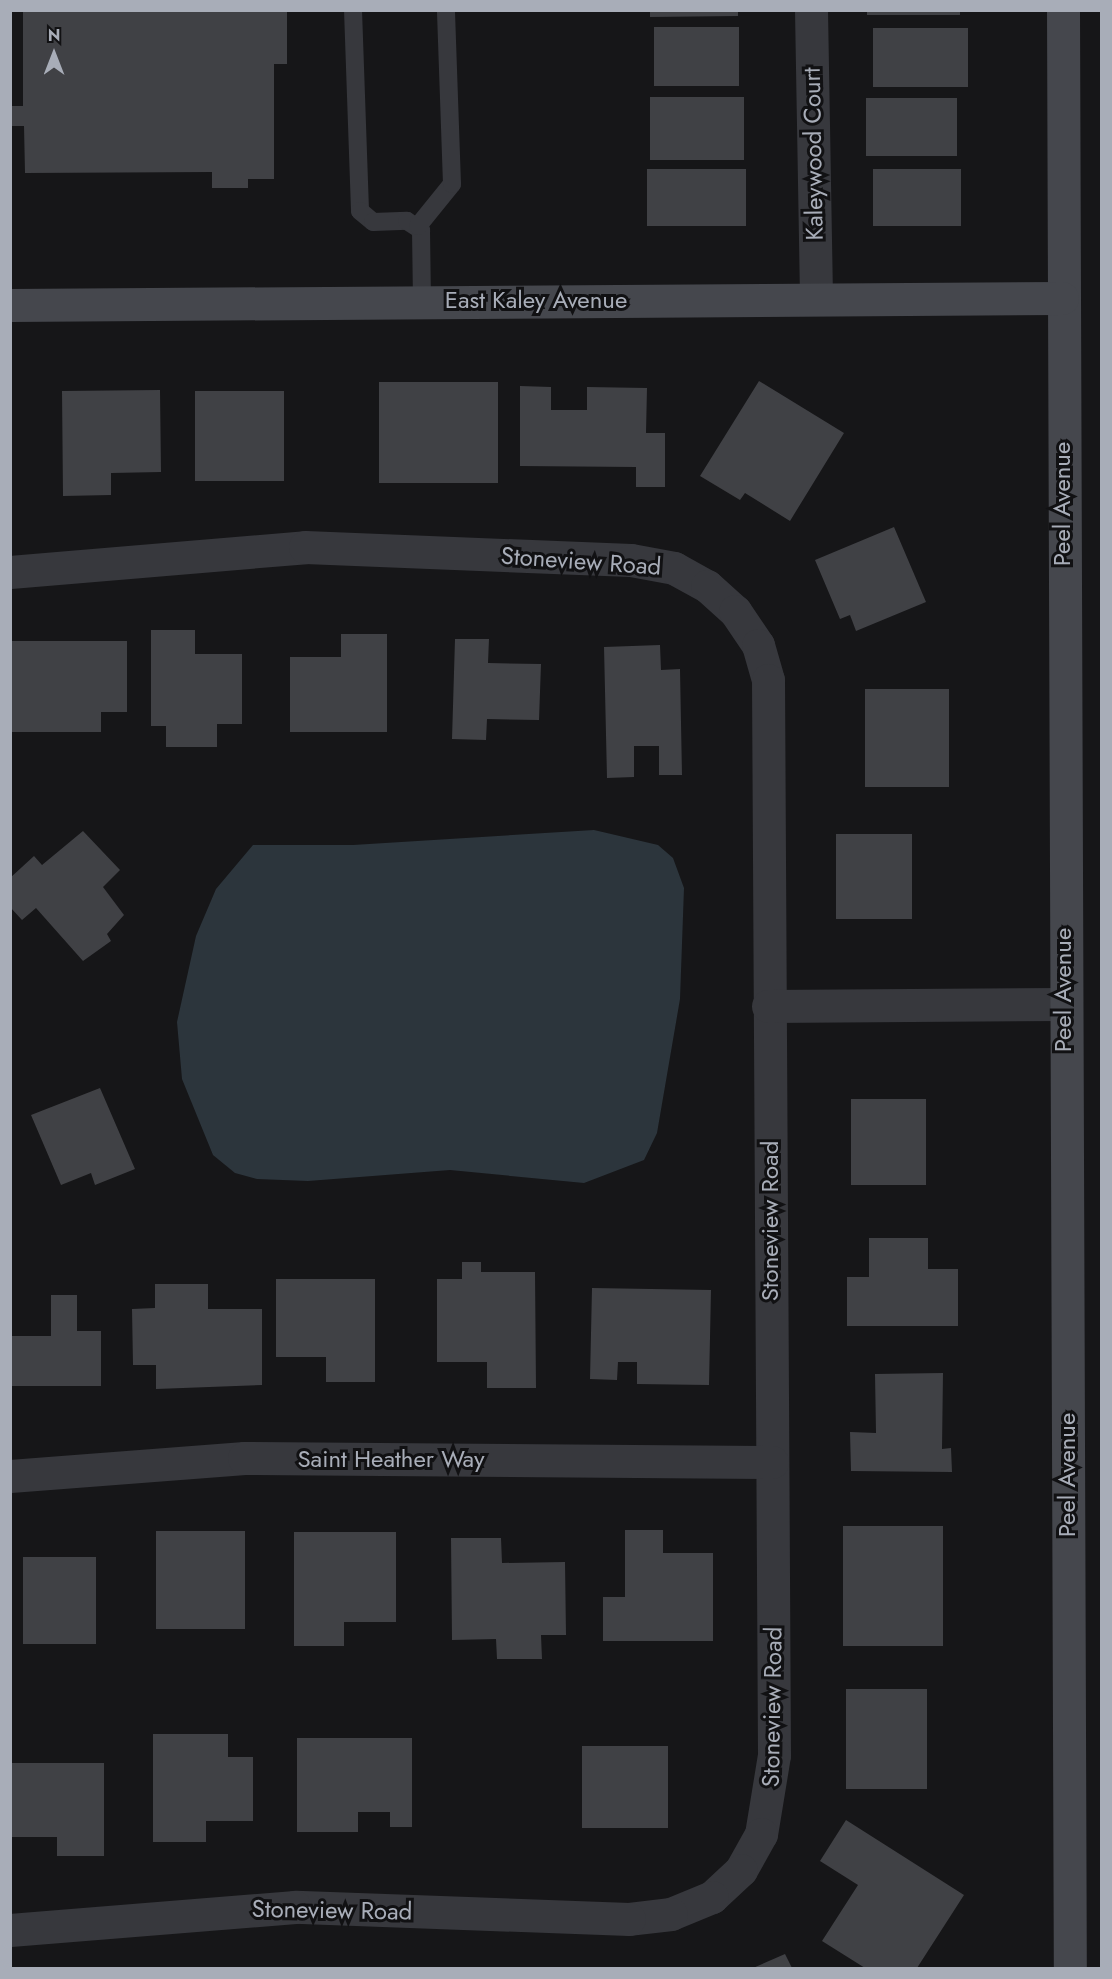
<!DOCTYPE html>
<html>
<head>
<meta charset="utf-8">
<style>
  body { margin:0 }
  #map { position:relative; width:1112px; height:1979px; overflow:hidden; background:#161618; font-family:Jost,sans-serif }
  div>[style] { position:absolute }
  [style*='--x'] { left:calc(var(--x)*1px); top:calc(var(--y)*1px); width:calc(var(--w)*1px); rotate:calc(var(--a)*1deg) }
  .water>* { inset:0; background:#2c353c }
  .building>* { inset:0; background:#404145; transform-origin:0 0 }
  .lane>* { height:18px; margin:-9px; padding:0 9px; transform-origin:9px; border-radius:9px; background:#37383d }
  .street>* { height:33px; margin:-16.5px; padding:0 16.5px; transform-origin:16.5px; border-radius:16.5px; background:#37383d }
  .secondary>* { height:33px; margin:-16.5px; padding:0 16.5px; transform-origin:16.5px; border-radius:16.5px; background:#45474d }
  span { translate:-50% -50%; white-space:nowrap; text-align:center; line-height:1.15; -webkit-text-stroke:6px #111113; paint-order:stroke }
  .street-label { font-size:24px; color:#a8adb8 }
  .frame { position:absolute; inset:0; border:12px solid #a8adb8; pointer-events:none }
  .north { position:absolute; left:24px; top:24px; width:60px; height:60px; -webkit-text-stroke:4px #111113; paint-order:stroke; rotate:0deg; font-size:16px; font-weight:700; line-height:24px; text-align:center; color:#a8adb8 }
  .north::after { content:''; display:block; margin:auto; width:21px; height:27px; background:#a8adb8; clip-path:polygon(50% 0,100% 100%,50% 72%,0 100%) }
</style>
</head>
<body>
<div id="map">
  <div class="water">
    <i style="clip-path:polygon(594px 830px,658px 845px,673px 858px,684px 888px,680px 999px,657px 1133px,644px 1160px,584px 1183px,450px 1170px,308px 1181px,257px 1179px,235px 1173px,213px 1155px,182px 1079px,177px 1022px,196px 936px,216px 889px,253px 845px,353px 845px)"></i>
  </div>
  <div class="building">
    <i style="clip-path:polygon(23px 10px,287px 10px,287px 64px,274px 64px,274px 179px,248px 179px,248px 188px,212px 188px,212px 172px,25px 173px,24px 126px,10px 126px,10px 106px,23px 106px)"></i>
    <i style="clip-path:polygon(650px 10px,738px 10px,738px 16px,650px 17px)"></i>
    <i style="left:867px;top:10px;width:93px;height:5px"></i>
    <i style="left:654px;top:27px;width:85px;height:59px"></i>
    <i style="left:873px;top:28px;width:95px;height:59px"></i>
    <i style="left:650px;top:97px;width:94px;height:63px"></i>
    <i style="left:866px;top:98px;width:91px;height:58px"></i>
    <i style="left:647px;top:169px;width:99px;height:57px"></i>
    <i style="left:873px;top:169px;width:88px;height:57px"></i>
    <i style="clip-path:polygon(759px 381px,844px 433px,790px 521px,745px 493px,740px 500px,700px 476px)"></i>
    <i style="left:379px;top:382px;width:119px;height:101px"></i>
    <i style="clip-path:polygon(520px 386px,551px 387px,551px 410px,587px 410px,587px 387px,647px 388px,646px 433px,665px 433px,665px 487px,636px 487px,636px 467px,520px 466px)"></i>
    <i style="clip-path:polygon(160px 390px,161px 472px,111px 473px,111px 495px,63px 496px,62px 391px)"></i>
    <i style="left:195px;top:391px;width:89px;height:90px"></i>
    <i style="clip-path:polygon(894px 527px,926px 602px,856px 631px,850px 615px,840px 619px,815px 560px)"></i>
    <i style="clip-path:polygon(151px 630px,195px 630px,195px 654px,242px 654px,242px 724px,217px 724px,217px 747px,166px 747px,166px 726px,151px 726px)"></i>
    <i style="clip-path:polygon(341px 634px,387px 634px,387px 732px,290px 732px,290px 657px,341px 657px)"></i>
    <i style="clip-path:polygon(455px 639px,489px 639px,488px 663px,541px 664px,539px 720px,487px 719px,486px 740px,452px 739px)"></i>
    <i style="clip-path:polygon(10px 641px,127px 641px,127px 712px,101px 712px,101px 732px,10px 732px)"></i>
    <i style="clip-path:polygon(660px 645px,661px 670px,680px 669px,682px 775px,659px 775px,659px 746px,634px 746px,634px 777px,607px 778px,604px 647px)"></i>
    <i style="left:865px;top:689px;width:84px;height:98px"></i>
    <i style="clip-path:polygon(83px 831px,120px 870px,103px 887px,124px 915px,107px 934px,111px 941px,83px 961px,36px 908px,22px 920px,10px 907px,10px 878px,34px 856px,42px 865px)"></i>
    <i style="left:836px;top:834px;width:76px;height:85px"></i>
    <i style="clip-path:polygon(100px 1088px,135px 1169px,95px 1185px,91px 1173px,61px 1185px,31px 1115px)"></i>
    <i style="left:926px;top:1099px;width:86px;height:75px;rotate:90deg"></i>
    <i style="clip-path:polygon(869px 1238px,928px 1238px,928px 1269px,958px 1269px,958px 1326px,847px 1326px,847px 1277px,869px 1277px)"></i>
    <i style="clip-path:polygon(462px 1262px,481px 1262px,481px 1272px,535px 1272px,536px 1388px,487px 1388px,487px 1362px,437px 1362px,437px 1279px,462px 1279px)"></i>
    <i style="clip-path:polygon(276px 1279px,375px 1279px,375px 1382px,326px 1382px,326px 1357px,276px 1357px)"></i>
    <i style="clip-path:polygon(155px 1284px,208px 1284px,208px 1309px,262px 1309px,262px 1385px,156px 1389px,156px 1365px,133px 1365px,132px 1309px,155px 1308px)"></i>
    <i style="clip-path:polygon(592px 1288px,711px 1290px,709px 1385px,637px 1384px,637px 1362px,618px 1362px,617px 1380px,590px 1379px)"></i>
    <i style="clip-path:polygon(51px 1295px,77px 1295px,77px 1331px,101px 1331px,101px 1386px,10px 1386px,10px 1336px,51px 1336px)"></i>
    <i style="clip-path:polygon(943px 1373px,942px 1449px,951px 1448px,952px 1472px,851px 1471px,850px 1432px,876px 1433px,875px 1374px)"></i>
    <i style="left:843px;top:1526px;width:100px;height:120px"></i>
    <i style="clip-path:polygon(625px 1530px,663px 1530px,663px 1553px,713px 1553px,713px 1641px,603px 1641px,603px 1597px,625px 1597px)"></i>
    <i style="left:156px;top:1531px;width:89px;height:98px"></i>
    <i style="clip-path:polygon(294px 1532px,396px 1532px,396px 1622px,344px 1622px,344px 1646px,294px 1646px)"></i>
    <i style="clip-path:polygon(451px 1538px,501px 1538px,502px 1563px,565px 1562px,566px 1635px,541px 1635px,542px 1659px,497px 1659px,496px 1639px,452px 1640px)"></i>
    <i style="left:23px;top:1557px;width:73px;height:87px"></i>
    <i style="left:846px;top:1689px;width:81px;height:100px"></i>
    <i style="clip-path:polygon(153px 1734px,228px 1734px,228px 1757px,253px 1757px,253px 1821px,206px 1821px,206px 1842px,153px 1842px)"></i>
    <i style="clip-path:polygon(297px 1738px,412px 1738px,412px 1827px,390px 1827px,390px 1812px,358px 1812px,358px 1832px,297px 1832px)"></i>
    <i style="left:582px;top:1746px;width:86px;height:82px"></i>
    <i style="clip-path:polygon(10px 1763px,104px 1763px,104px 1856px,57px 1856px,57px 1837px,10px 1837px)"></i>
    <i style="clip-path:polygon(846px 1820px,964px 1895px,917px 1968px,865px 1968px,822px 1941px,858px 1885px,820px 1861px)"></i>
    <i style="clip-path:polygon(785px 1954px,792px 1968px,753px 1968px)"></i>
  </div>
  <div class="lane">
    <i style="--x:353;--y:10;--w:201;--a:88"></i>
    <i style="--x:360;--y:211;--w:17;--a:40"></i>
    <i style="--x:373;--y:222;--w:34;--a:-2"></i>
    <i style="--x:407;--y:221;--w:17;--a:33"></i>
    <i style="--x:421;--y:230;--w:71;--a:89.2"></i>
    <i style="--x:418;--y:226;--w:54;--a:-51"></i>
    <i style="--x:452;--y:184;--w:174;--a:-92"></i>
  </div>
  <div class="street">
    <i style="--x:811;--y:10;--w:288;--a:89"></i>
    <i style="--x:10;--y:572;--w:296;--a:-4.8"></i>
    <i style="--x:305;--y:547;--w:326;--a:2.3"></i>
    <i style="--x:631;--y:560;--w:44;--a:10.5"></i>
    <i style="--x:674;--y:568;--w:38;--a:29"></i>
    <i style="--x:707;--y:586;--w:38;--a:42"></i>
    <i style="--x:735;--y:611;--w:41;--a:55.9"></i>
    <i style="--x:758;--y:645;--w:36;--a:74"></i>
    <i style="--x:768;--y:680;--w:1075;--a:89.68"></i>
    <i style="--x:774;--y:1755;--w:80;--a:99.3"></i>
    <i style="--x:761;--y:1834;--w:41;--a:119.1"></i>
    <i style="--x:741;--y:1870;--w:40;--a:137"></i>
    <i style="--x:712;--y:1897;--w:44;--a:157.5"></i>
    <i style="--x:671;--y:1914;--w:42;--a:173.2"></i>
    <i style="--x:629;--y:1919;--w:334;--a:-177.9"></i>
    <i style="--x:295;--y:1907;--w:286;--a:175.4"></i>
    <i style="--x:768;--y:1006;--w:295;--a:-0.4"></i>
    <i style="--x:10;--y:1476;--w:235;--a:-4.4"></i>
    <i style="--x:244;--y:1458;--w:528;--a:0.43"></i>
  </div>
  <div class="secondary">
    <i style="--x:1063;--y:10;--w:1958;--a:89.8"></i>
    <i style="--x:10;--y:305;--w:1052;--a:-0.38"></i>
  </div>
  <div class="street-label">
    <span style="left:813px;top:154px;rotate:-91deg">Kaleywood Court</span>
    <span style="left:536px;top:300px">East Kaley Avenue</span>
    <span style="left:1062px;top:504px;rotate:-90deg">Peel Avenue</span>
    <span style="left:581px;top:561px;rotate:4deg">Stoneview Road</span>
    <span style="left:1063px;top:990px;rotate:-90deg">Peel Avenue</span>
    <span style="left:770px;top:1221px;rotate:-90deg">Stoneview Road</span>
    <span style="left:391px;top:1459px">Saint Heather Way</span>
    <span style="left:1067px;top:1475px;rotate:-90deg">Peel Avenue</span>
    <span style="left:772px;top:1707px;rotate:-89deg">Stoneview Road</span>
    <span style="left:332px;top:1910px;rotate:1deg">Stoneview Road</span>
  </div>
  <div class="frame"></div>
  <div class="north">N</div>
</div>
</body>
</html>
